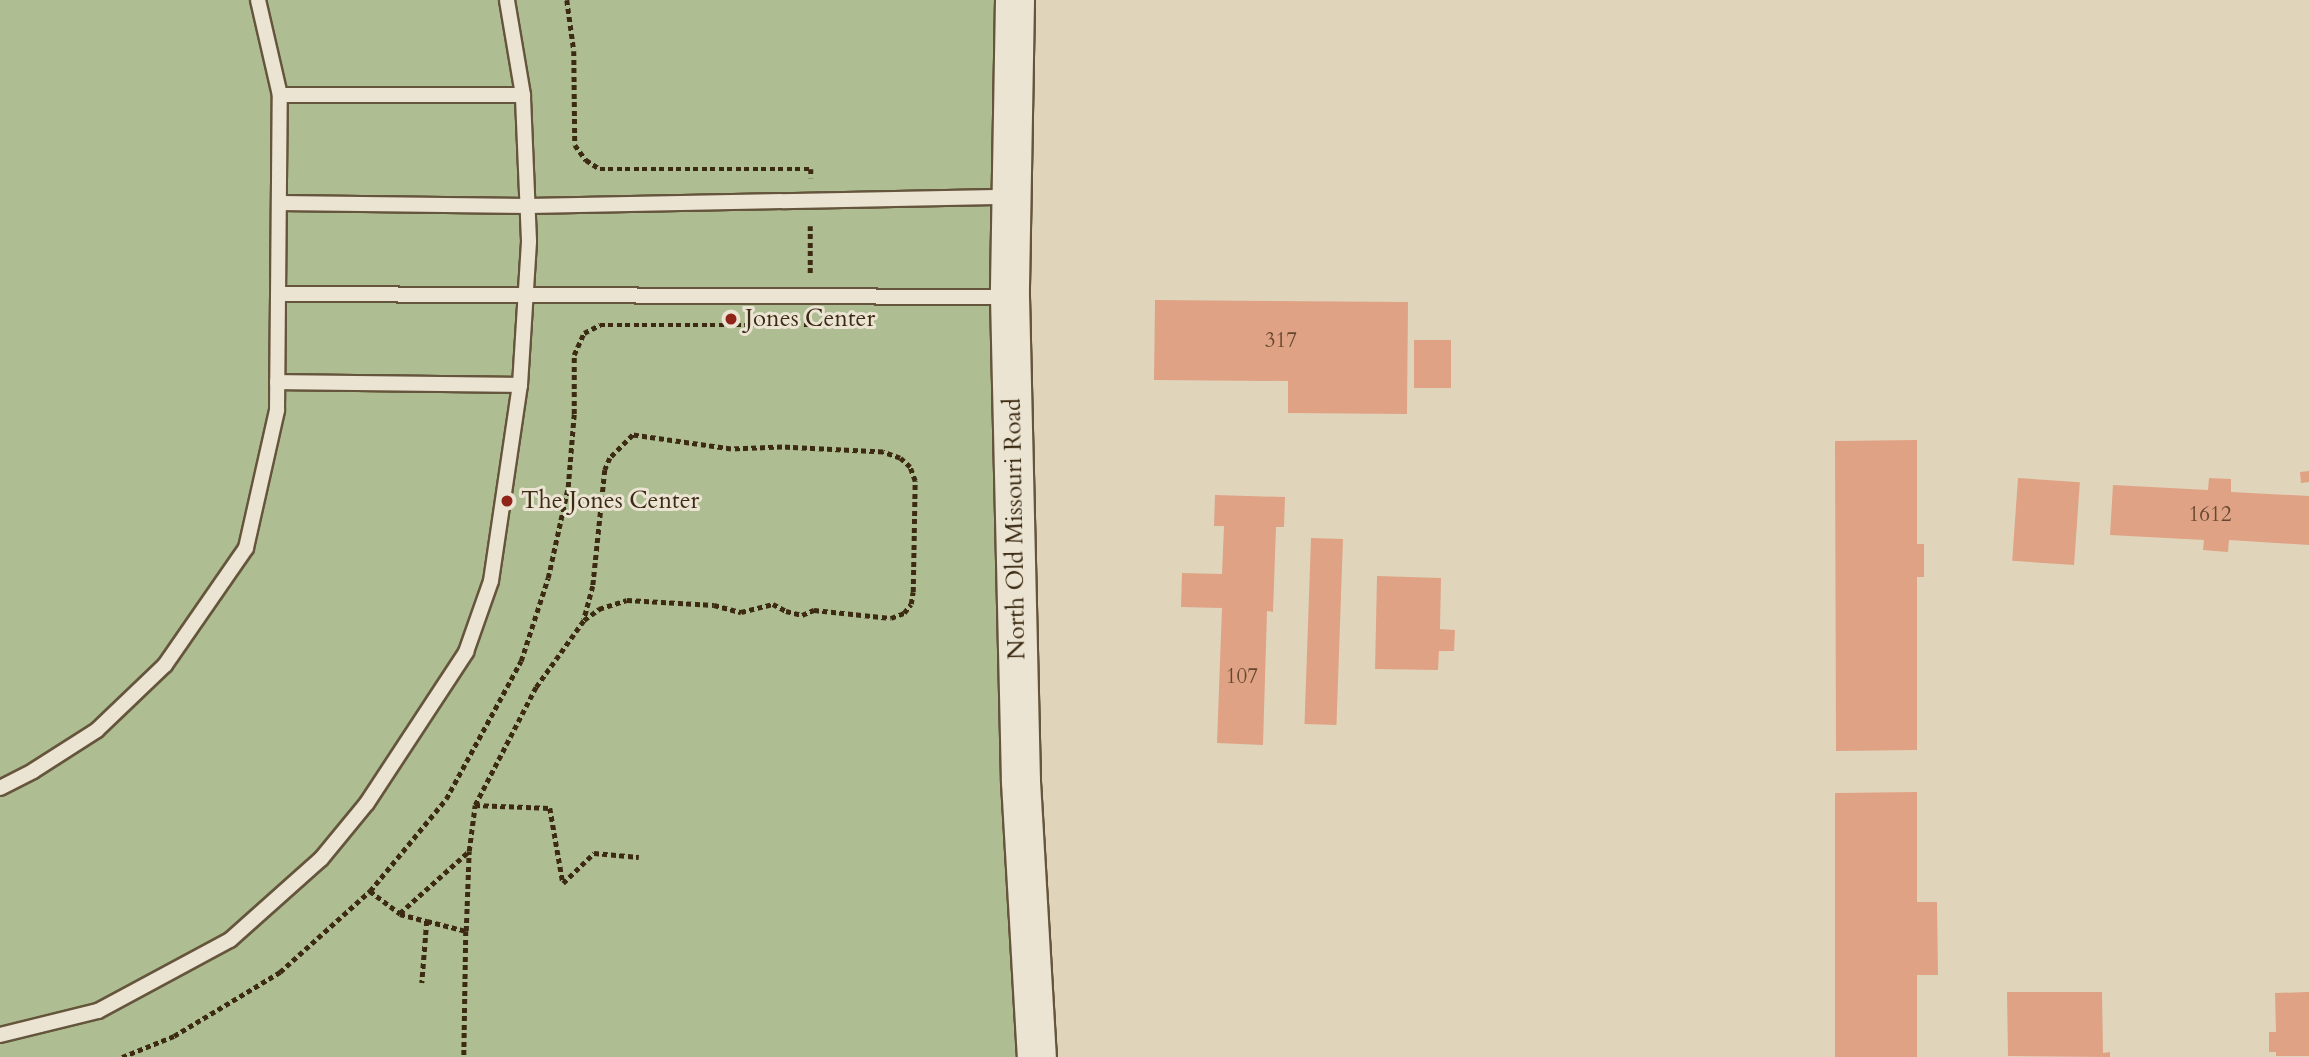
<!DOCTYPE html>
<html>
<head>
<meta charset="utf-8">
<style>
  body { margin:0 }
  #map { position:relative; width:2309px; height:1057px; overflow:hidden; background:#e0d5bb; font-family:Cardo,serif }
  div>[style] { position:absolute }
  [style*='--x'] { left:calc(var(--x)*1px); top:calc(var(--y)*1px); width:calc(var(--w)*1px); rotate:calc(var(--a)*1deg) }
  .green>* { inset:0; background:#afbe92; transform-origin:0 0 }
  .building>* { inset:0; background:#dfa285; transform-origin:0 0 }
  .path>* { height:4.5px; margin-top:-2.25px; transform-origin:0; background:repeating-linear-gradient(90deg,#3c2a12 0 5px,transparent 0 8.5px) }
  .roads { filter:drop-shadow(2px 0 #65553c) drop-shadow(-2px 0 #65553c) drop-shadow(0 2px #65553c) drop-shadow(0 -2px #65553c) }
  .service>* { height:14px; margin:-7px; padding:0 7px; transform-origin:7px; border-radius:7px; background:#ebe4d3 }
  .secondary>* { height:38px; margin:-19px; padding:0 19px; transform-origin:19px; border-radius:19px; background:#ebe4d3 }
  .dots>* { width:19px; height:19px; translate:-50% -50%; box-sizing:border-box; border:4px solid #ebe4d3; border-radius:50% }
  span { translate:-50% -50%; white-space:nowrap; text-align:center; line-height:1.15; -webkit-text-stroke:6px #ebe4d3; paint-order:stroke }
  .number-label { font-size:21px; color:#65482f }
  .number-label span { -webkit-text-stroke-width:0 }
  .poi-label { font-size:24px; color:#3c2a12 }
  .left { translate:0 -50%; text-align:left }
  .street-label { font-size:24px; color:#3c2a12 }
</style>
</head>
<body>
<div id="map">
  <div class="green">
    <i style="left:0;top:0;width:1015px;height:1057px"></i>
  </div>
  <div class="building">
    <i style="clip-path:polygon(1155px 300px,1408px 302px,1407px 414px,1288px 413px,1288px 381px,1154px 380px)"></i>
    <i style="left:1414px;top:340px;width:37px;height:48px"></i>
    <i style="clip-path:polygon(1917px 440px,1917px 544px,1924px 544px,1924px 577px,1917px 577px,1917px 750px,1836px 751px,1835px 441px)"></i>
    <i style="clip-path:polygon(2309px 471px,2309px 482px,2301px 483px,2300px 472px)"></i>
    <i style="left:2018px;top:478px;width:62px;height:83px;rotate:4deg"></i>
    <i style="clip-path:polygon(2209px 478px,2231px 479px,2231px 492px,2309px 496px,2309px 545px,2229px 540px,2228px 552px,2203px 550px,2204px 540px,2110px 535px,2113px 485px,2208px 490px)"></i>
    <i style="clip-path:polygon(1215px 495px,1285px 497px,1284px 527px,1276px 527px,1273px 612px,1267px 611px,1263px 745px,1217px 743px,1222px 608px,1181px 607px,1182px 573px,1222px 574px,1224px 526px,1214px 526px)"></i>
    <i style="left:1311px;top:538px;width:32px;height:186px;rotate:2deg"></i>
    <i style="clip-path:polygon(1377px 576px,1441px 578px,1440px 629px,1455px 630px,1454px 651px,1439px 651px,1438px 670px,1375px 669px)"></i>
    <i style="clip-path:polygon(1917px 792px,1917px 902px,1937px 902px,1938px 975px,1917px 975px,1917px 1057px,1835px 1057px,1835px 793px)"></i>
    <i style="clip-path:polygon(2007px 992px,2102px 992px,2103px 1053px,2110px 1052px,2110px 1057px,2008px 1056px)"></i>
    <i style="clip-path:polygon(2309px 992px,2309px 1056px,2276px 1056px,2276px 1052px,2269px 1052px,2269px 1032px,2276px 1032px,2275px 993px)"></i>
  </div>
  <div class="path">
    <i style="--x:567;--y:0;--w:51;--a:82.2"></i>
    <i style="--x:574;--y:51;--w:94;--a:89.4"></i>
    <i style="--x:575;--y:145;--w:19;--a:54"></i>
    <i style="--x:586;--y:160;--w:17;--a:33"></i>
    <i style="--x:600;--y:169;--w:211;--a:0"></i>
    <i style="--x:811;--y:169;--w:9;--a:90"></i>
    <i style="--x:810;--y:273;--w:47;--a:-90"></i>
    <i style="--x:475;--y:805;--w:133;--a:-62.7"></i>
    <i style="--x:536;--y:687;--w:82;--a:-54.4"></i>
    <i style="--x:584;--y:620;--w:19;--a:-36"></i>
    <i style="--x:599;--y:609;--w:29;--a:-18"></i>
    <i style="--x:627;--y:600;--w:87;--a:3.3"></i>
    <i style="--x:714;--y:605;--w:28;--a:15"></i>
    <i style="--x:741;--y:612;--w:33;--a:-14"></i>
    <i style="--x:773;--y:604;--w:15;--a:28"></i>
    <i style="--x:786;--y:611;--w:16;--a:14"></i>
    <i style="--x:802;--y:615;--w:13;--a:-23"></i>
    <i style="--x:814;--y:610;--w:77;--a:5.9"></i>
    <i style="--x:891;--y:618;--w:14;--a:-21"></i>
    <i style="--x:904;--y:613;--w:11;--a:-52"></i>
    <i style="--x:911;--y:604;--w:12;--a:-81"></i>
    <i style="--x:913;--y:592;--w:111;--a:-89"></i>
    <i style="--x:915;--y:481;--w:15;--a:-110"></i>
    <i style="--x:910;--y:467;--w:13;--a:-138"></i>
    <i style="--x:900;--y:458;--w:18;--a:-161"></i>
    <i style="--x:883;--y:452;--w:101;--a:-177.2"></i>
    <i style="--x:782;--y:447;--w:51;--a:177.8"></i>
    <i style="--x:731;--y:449;--w:99;--a:-171.9"></i>
    <i style="--x:633;--y:435;--w:33;--a:135"></i>
    <i style="--x:610;--y:458;--w:13;--a:113"></i>
    <i style="--x:605;--y:470;--w:117;--a:95.9"></i>
    <i style="--x:593;--y:586;--w:35;--a:105"></i>
    <i style="--x:370;--y:891;--w:38;--a:37"></i>
    <i style="--x:400;--y:914;--w:28;--a:15"></i>
    <i style="--x:427;--y:921;--w:62;--a:94.6"></i>
    <i style="--x:400;--y:913;--w:93;--a:-41.9"></i>
    <i style="--x:427;--y:921;--w:40;--a:14.4"></i>
    <i style="--x:466;--y:931;--w:126;--a:90.9"></i>
    <i style="--x:466;--y:931;--w:80;--a:-87.9"></i>
    <i style="--x:469;--y:851;--w:46;--a:-82.6"></i>
    <i style="--x:475;--y:805;--w:75;--a:2.3"></i>
    <i style="--x:550;--y:808;--w:76;--a:80.2"></i>
    <i style="--x:563;--y:883;--w:43;--a:-44.1"></i>
    <i style="--x:594;--y:853;--w:45;--a:5.1"></i>
    <i style="--x:122;--y:1057;--w:56;--a:-22"></i>
    <i style="--x:174;--y:1036;--w:124;--a:-31.1"></i>
    <i style="--x:280;--y:972;--w:121;--a:-42"></i>
    <i style="--x:370;--y:891;--w:119;--a:-50.4"></i>
    <i style="--x:446;--y:799;--w:157;--a:-61.5"></i>
    <i style="--x:521;--y:661;--w:87;--a:-72"></i>
    <i style="--x:548;--y:578;--w:93;--a:-77.6"></i>
    <i style="--x:568;--y:487;--w:73;--a:-85.3"></i>
    <i style="--x:574;--y:414;--w:59;--a:-90"></i>
    <i style="--x:574;--y:355;--w:24;--a:-66"></i>
    <i style="--x:584;--y:333;--w:18;--a:-27"></i>
    <i style="--x:600;--y:325;--w:210;--a:0"></i>
    <i style="--x:810;--y:325;--w:5;--a:-90"></i>
  </div>
  <div class="roads">
    <div class="service">
      <i style="--x:258;--y:0;--w:98;--a:77"></i>
      <i style="--x:280;--y:95;--w:243;--a:0"></i>
      <i style="--x:523;--y:95;--w:96;--a:-99.6"></i>
      <i style="--x:279;--y:203;--w:249;--a:0.7"></i>
      <i style="--x:528;--y:206;--w:481;--a:-1.1"></i>
      <i style="--x:278;--y:294;--w:730;--a:0.24"></i>
      <i style="--x:277;--y:382;--w:243;--a:0.7"></i>
      <i style="--x:0;--y:788;--w:37;--a:-27"></i>
      <i style="--x:33;--y:771;--w:76;--a:-32.6"></i>
      <i style="--x:97;--y:730;--w:94;--a:-43.7"></i>
      <i style="--x:165;--y:665;--w:142;--a:-55.3"></i>
      <i style="--x:246;--y:548;--w:141;--a:-77.3"></i>
      <i style="--x:277;--y:410;--w:315;--a:-89.5"></i>
      <i style="--x:0;--y:1035;--w:101;--a:-13.8"></i>
      <i style="--x:98;--y:1011;--w:150;--a:-28.3"></i>
      <i style="--x:230;--y:940;--w:122;--a:-41.7"></i>
      <i style="--x:321;--y:859;--w:72;--a:-50.6"></i>
      <i style="--x:367;--y:803;--w:181;--a:-56.7"></i>
      <i style="--x:466;--y:652;--w:75;--a:-70.6"></i>
      <i style="--x:491;--y:581;--w:198;--a:-81.6"></i>
      <i style="--x:520;--y:385;--w:144;--a:-86.4"></i>
      <i style="--x:529;--y:241;--w:146;--a:-92.4"></i>
    </div>
    <div class="secondary">
      <i style="--x:1015;--y:0;--w:297;--a:91"></i>
      <i style="--x:1010;--y:297;--w:485;--a:88.7"></i>
      <i style="--x:1021;--y:782;--w:275;--a:86.7"></i>
    </div>
  </div>
  <div class="dots">
    <i style="left:731px;top:319px;background:#8f2418"></i>
    <i style="left:507px;top:501px;background:#8f2418"></i>
  </div>
  <div class="number-label">
    <span style="left:1281px;top:341px">317</span>
    <span style="left:2210px;top:515px">1612</span>
    <span style="left:1242px;top:677px">107</span>
  </div>
  <div class="poi-label">
    <span class="left" style="left:745px;top:319px">Jones Center</span>
    <span class="left" style="left:521px;top:501px">The Jones Center</span>
  </div>
  <div class="street-label">
    <span style="left:1015px;top:529px;rotate:-91deg">North Old Missouri Road</span>
  </div>
</div>
</body>
</html>
